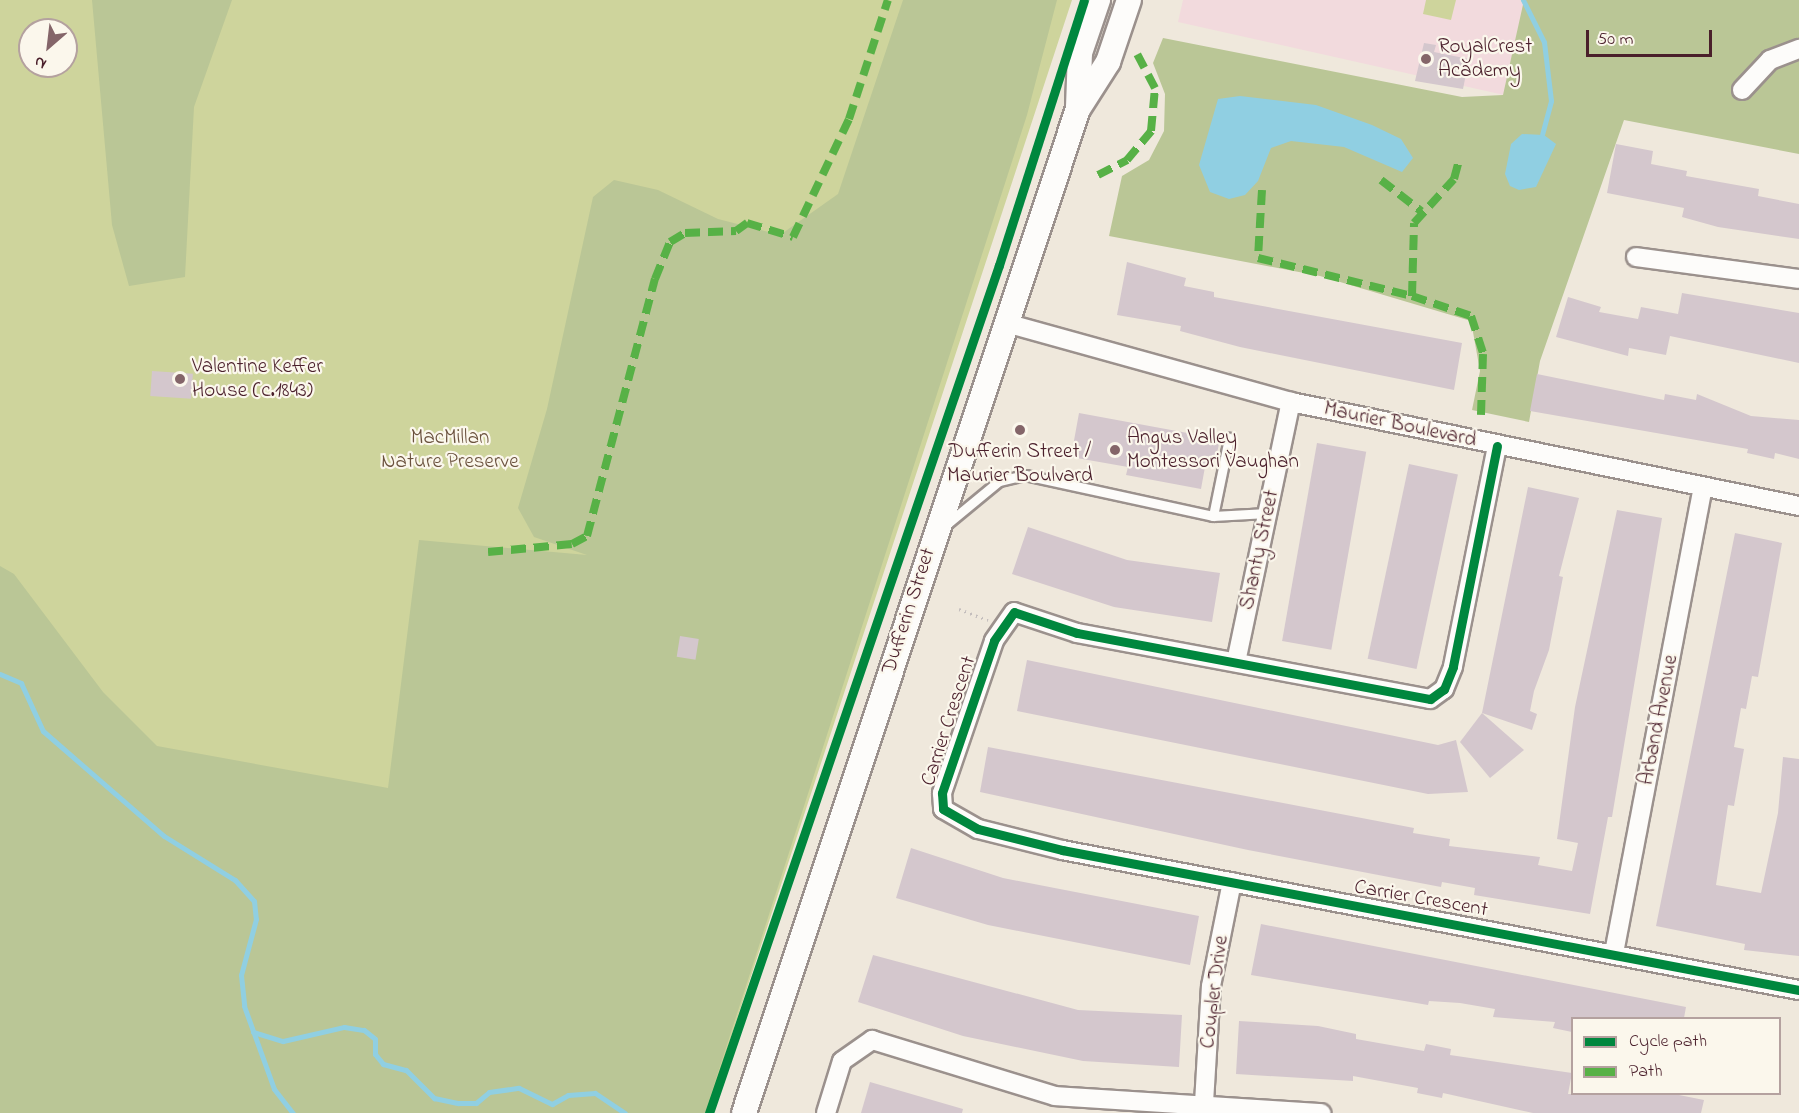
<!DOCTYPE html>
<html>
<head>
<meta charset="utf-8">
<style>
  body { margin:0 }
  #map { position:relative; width:1799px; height:1113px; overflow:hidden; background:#efe8dc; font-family:"Indie Flower",sans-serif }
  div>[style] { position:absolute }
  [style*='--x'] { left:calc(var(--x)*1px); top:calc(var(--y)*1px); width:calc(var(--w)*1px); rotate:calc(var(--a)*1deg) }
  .built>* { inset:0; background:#f2dadd }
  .green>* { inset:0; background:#ced49c }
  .forest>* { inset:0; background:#bac696 }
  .water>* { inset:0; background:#90cfe2 }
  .stream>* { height:5px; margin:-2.5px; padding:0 2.5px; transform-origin:2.5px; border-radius:2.5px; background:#90cfe2 }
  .building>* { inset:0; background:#d4c7cd; transform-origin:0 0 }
  .path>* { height:3px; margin-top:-1.5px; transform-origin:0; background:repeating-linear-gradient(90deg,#c4bebd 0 1.5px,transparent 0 6px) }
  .roads { filter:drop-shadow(2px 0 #9b918d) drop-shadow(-2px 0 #9b918d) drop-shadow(0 2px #9b918d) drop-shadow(0 -2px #9b918d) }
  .lane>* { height:9px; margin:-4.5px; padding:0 4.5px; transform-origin:4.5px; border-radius:4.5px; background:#fdfcfa }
  .street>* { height:18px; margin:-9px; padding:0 9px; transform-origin:9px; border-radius:9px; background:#fdfcfa }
  .secondary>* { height:24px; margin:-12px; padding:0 12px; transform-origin:12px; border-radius:12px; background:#fdfcfa }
  .quiet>* { height:8px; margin-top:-4px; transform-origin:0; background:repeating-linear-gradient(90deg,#57b146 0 15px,transparent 0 23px) }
  .cycleway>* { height:9px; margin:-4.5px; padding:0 4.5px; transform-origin:4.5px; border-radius:4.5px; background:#00873e }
  .dots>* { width:16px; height:16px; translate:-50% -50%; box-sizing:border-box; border:3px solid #fbf7ec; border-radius:50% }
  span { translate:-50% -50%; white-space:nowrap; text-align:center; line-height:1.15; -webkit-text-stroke:4.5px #fbf7ec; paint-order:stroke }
  .poi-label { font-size:21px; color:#4a1f2b }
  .left { translate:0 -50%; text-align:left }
  .street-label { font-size:21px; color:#4a1f2b }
  .park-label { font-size:21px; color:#6a513d }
  .legend { position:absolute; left:1571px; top:1017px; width:210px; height:78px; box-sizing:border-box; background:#fbf7ec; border:2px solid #b4a19f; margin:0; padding:8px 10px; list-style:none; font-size:18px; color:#4a1f2b }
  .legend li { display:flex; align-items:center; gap:12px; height:30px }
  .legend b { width:30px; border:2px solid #b4a19f }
  .north { position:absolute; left:18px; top:18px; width:60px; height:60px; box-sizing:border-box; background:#fbf7ec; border:2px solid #b4a19f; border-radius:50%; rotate:208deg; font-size:16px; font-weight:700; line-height:24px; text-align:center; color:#4a1f2b }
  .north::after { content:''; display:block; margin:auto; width:21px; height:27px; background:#846569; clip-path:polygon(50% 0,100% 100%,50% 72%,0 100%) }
  .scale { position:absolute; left:1586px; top:30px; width:126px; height:27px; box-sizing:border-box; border:3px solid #4a1f2b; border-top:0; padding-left:8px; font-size:18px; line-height:21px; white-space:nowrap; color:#4a1f2b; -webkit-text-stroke:4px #fbf7ec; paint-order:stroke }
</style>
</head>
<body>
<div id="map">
  <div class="built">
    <i style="clip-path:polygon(1183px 0,1524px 0,1504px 95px,1178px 22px)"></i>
  </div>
  <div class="green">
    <i style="clip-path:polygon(evenodd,0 0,1072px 0,706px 1113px,0 1113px,0 0,30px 30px,66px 30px,66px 66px,30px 66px,30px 30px)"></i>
    <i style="clip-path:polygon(1426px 0,1456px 0,1451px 20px,1423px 14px)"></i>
  </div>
  <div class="forest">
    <i style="clip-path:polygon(92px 0,232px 0,194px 107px,185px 277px,129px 286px,112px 225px)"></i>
    <i style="clip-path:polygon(903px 0,1057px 0,1027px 115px,705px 1113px,0 1113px,0 566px,14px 574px,103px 692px,157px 746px,388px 788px,419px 540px,587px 555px,534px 537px,518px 508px,547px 409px,593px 197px,614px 180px,658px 190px,718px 219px,780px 235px,838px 194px)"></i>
    <i style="clip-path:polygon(1524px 0,1799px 0,1799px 154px,1624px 120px,1540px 361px,1529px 422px,1472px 410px,1480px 371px,1471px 321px,1320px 276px,1109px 236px,1122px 176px,1149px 160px,1164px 131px,1165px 94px,1153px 63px,1163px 38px,1462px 97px,1503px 95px)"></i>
  </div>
  <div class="water">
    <i style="clip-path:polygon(1240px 96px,1316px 105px,1372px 125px,1401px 139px,1413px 158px,1402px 172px,1344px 147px,1291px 141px,1271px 148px,1258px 181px,1245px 195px,1229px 199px,1210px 192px,1199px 165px,1218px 99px)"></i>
    <i style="clip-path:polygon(1522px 134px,1544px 135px,1556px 144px,1536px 187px,1519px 190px,1510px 186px,1505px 174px,1511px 144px)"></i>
  </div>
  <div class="stream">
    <i style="--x:1523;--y:0;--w:47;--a:63.4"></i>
    <i style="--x:1544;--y:42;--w:59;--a:83.2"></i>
    <i style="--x:1551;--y:101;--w:34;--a:105"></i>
    <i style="--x:0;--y:674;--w:23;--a:23"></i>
    <i style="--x:21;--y:683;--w:53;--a:65.4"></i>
    <i style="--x:43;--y:731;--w:160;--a:41"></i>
    <i style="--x:164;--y:836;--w:84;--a:31.8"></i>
    <i style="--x:235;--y:880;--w:28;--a:48"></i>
    <i style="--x:254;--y:901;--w:18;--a:84"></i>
    <i style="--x:256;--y:919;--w:58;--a:105"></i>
    <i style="--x:241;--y:975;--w:31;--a:84"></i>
    <i style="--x:244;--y:1006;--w:88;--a:70.1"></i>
    <i style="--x:274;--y:1089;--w:31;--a:52"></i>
    <i style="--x:253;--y:1032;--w:31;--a:17"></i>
    <i style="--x:283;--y:1041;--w:63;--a:-12.9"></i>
    <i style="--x:344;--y:1027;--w:20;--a:9"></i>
    <i style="--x:364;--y:1030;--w:14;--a:39"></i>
    <i style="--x:375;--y:1039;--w:15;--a:90"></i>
    <i style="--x:375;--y:1054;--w:13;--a:51"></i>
    <i style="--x:383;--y:1064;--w:24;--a:15"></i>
    <i style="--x:406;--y:1070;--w:40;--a:45"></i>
    <i style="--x:434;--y:1098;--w:25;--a:12"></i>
    <i style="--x:458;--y:1103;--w:18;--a:0"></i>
    <i style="--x:476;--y:1103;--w:17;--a:-40"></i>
    <i style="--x:489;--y:1092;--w:30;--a:-8"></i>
    <i style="--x:519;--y:1088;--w:37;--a:26"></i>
    <i style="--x:552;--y:1104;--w:18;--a:-29"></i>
    <i style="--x:568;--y:1095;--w:27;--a:-4"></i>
    <i style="--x:595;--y:1093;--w:36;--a:34"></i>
  </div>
  <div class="building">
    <i style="clip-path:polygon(1424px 43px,1436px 45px,1434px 52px,1469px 59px,1463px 89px,1415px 81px)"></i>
    <i style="clip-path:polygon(1616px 144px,1653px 151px,1651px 164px,1687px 171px,1686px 176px,1759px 189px,1758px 196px,1799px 204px,1799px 239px,1718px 227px,1682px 217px,1684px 208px,1607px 193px)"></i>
    <i style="clip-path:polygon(1127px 262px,1186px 278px,1184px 286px,1214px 292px,1214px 297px,1462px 343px,1454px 390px,1240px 347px,1180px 331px,1181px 326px,1117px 315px)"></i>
    <i style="clip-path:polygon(1682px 293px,1799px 313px,1799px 363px,1670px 336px,1666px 355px,1629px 348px,1628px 356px,1556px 337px,1568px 297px,1601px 307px,1599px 312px,1638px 319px,1641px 307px,1678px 314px)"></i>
    <i style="left:152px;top:371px;width:41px;height:25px;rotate:4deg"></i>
    <i style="clip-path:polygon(1537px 374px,1664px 400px,1665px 394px,1696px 400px,1697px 394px,1751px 416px,1799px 420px,1799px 459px,1775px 453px,1774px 459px,1747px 453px,1748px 449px,1530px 411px)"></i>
    <i style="clip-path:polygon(1079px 413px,1220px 439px,1216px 458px,1207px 456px,1201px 489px,1126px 475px,1128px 467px,1071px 457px)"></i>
    <i style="left:1317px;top:443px;width:50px;height:201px;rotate:10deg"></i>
    <i style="left:1409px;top:464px;width:50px;height:199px;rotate:12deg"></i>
    <i style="clip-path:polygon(1528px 487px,1579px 498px,1559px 576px,1563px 577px,1549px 650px,1534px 691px,1530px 711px,1537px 714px,1532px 730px,1482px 713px)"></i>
    <i style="clip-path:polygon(1617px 510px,1662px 518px,1612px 817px,1608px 817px,1590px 914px,1474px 895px,1475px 888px,1442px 882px,1441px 887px,1248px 850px,980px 792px,988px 747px,1414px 828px,1413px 833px,1450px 839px,1449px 846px,1540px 857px,1538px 865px,1572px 871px,1578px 843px,1557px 839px,1575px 707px)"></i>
    <i style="clip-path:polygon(1028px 527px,1127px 560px,1220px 573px,1212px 622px,1114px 607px,1012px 574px)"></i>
    <i style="clip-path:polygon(1735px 533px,1782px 543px,1758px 677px,1752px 676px,1746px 709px,1741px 708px,1734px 747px,1744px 749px,1734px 806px,1728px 805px,1716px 885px,1761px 893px,1778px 813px,1783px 757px,1799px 759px,1799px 956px,1744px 950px,1745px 944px,1656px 926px)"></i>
    <i style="left:680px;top:636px;width:19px;height:21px;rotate:9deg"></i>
    <i style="clip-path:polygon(1027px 660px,1438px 745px,1456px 740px,1468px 792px,1428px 794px,1017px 711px)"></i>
    <i style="clip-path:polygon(1482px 713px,1524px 750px,1490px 778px,1460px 742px)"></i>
    <i style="clip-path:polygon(911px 848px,1003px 878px,1199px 916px,1190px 965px,988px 925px,896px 898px)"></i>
    <i style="clip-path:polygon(1261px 924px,1686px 1007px,1684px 1018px,1572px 1018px,1572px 1032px,1553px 1028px,1555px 1022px,1493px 1017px,1495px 1009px,1460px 1003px,1429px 1001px,1428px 1005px,1251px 975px)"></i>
    <i style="clip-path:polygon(873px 955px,1078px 1010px,1182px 1015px,1179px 1067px,1083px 1061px,963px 1036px,858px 1002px)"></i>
    <i style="clip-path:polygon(1239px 1021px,1318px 1026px,1356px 1034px,1356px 1039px,1424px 1051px,1426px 1044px,1451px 1049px,1450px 1055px,1572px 1073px,1568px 1094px,1674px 1094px,1704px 1100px,1701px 1113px,1533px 1113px,1443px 1093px,1442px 1098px,1417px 1093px,1418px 1088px,1353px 1076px,1353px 1081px,1236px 1074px)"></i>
    <i style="clip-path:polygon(870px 1082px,963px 1109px,962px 1113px,861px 1113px)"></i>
  </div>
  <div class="path">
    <i style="--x:959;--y:609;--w:31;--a:21"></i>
  </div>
  <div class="roads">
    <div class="lane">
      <i style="--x:1213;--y:516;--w:80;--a:-78.4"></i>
      <i style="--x:948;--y:523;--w:66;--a:-39.5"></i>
      <i style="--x:999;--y:481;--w:27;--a:-13"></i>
      <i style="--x:1025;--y:475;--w:192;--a:12.3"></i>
      <i style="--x:1213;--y:516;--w:54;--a:-3.2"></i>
    </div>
    <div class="street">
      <i style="--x:1742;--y:90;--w:41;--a:-47"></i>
      <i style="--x:1770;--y:60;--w:31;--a:-21"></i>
      <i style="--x:1636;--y:257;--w:164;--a:7.7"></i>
      <i style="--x:1006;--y:323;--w:296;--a:15.5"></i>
      <i style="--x:1291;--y:402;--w:519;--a:11.57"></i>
      <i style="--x:1497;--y:446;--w:225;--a:101.3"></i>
      <i style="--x:1453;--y:667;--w:24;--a:112"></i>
      <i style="--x:1444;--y:689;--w:17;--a:144"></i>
      <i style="--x:1430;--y:699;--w:359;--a:-169.4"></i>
      <i style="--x:1077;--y:633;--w:66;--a:-161.6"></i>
      <i style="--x:1014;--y:612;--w:35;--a:125"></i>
      <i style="--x:994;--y:641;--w:161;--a:108.9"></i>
      <i style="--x:942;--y:793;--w:16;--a:86"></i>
      <i style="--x:943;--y:809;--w:40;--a:29.7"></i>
      <i style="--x:978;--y:829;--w:87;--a:14"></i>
      <i style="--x:1062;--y:850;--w:750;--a:10.76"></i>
      <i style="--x:1236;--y:662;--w:266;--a:-78.1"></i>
      <i style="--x:1614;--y:953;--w:474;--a:-79.2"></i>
      <i style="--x:1204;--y:1103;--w:117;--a:-86.6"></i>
      <i style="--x:1211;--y:986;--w:106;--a:-78.6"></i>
      <i style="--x:826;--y:1113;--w:54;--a:-72.9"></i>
      <i style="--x:842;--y:1061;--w:37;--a:-35"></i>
      <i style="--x:872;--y:1040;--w:191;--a:17"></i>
      <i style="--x:1055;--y:1096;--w:267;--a:3.7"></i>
    </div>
    <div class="secondary">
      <i style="--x:1078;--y:107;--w:54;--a:-87.9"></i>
      <i style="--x:1080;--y:53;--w:56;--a:-71.2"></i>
      <i style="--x:744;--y:1113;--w:1058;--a:-71.6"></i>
      <i style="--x:1078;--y:109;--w:56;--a:-57.4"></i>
      <i style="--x:1108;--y:62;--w:65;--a:-71.3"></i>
    </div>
  </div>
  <div class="quiet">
    <i style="--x:1098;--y:175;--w:33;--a:-27"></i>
    <i style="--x:1127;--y:160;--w:38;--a:-50"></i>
    <i style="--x:1151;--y:131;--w:43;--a:-84.7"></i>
    <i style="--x:1155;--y:88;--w:41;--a:-117.8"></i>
    <i style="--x:1381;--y:180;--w:51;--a:37.8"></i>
    <i style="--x:1262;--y:190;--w:68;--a:93.4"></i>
    <i style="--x:1258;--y:258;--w:159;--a:13.9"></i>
    <i style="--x:1412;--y:296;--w:62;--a:18.7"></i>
    <i style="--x:1471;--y:316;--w:40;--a:72"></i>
    <i style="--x:1483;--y:354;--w:61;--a:91.9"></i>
    <i style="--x:1412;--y:296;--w:73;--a:-88.4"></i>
    <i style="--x:1414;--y:223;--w:59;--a:-47.7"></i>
    <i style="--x:1454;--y:179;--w:16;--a:-75"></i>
    <i style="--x:488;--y:552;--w:84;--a:-5.4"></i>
    <i style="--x:572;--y:544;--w:17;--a:-28"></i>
    <i style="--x:587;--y:536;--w:266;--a:-75.2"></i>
    <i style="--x:655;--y:279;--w:40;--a:-68"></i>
    <i style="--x:670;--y:242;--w:17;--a:-31"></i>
    <i style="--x:685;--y:233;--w:51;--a:-2.2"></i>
    <i style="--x:736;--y:231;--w:14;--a:-36"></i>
    <i style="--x:747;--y:223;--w:48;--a:16.9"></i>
    <i style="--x:793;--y:237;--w:131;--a:-64.6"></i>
    <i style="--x:849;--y:119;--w:125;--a:-71.9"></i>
  </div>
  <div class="cycleway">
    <i style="--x:1497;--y:446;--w:225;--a:101.3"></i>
    <i style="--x:1453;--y:667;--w:24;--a:112"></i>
    <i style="--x:1444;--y:689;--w:17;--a:144"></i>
    <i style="--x:1430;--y:699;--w:359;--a:-169.4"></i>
    <i style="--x:1077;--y:633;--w:66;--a:-161.6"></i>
    <i style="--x:1014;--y:612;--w:35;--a:125"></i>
    <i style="--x:994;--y:641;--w:161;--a:108.9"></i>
    <i style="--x:942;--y:793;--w:16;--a:86"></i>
    <i style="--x:943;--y:809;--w:40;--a:29.7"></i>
    <i style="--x:978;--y:829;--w:87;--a:14"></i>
    <i style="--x:1062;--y:850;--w:750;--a:10.76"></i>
    <i style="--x:709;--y:1113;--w:896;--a:-71.12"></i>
    <i style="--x:999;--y:265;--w:278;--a:-72.2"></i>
  </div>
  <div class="dots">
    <i style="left:1426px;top:59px;background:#846569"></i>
    <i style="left:180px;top:379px;background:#846569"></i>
    <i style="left:1020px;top:430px;background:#846569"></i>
    <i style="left:1115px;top:450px;background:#846569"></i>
  </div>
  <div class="poi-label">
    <span class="left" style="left:1438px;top:59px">RoyalCrest<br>Academy</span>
    <span class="left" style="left:192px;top:379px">Valentine Keffer<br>House (c.1843)</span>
    <span class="left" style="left:1127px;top:450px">Angus Valley<br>Montessori Vaughan</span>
    <span style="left:1020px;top:464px">Dufferin Street /<br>Maurier Boulvard</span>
  </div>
  <div class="street-label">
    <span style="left:1400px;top:425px;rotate:12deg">Maurier Boulevard</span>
    <span style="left:1260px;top:550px;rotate:-78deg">Shanty Street</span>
    <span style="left:909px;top:611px;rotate:-72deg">Dufferin Street</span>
    <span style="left:1659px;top:720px;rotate:-79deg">Arband Avenue</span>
    <span style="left:949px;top:721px;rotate:-72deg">Carrier Crescent</span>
    <span style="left:1421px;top:899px;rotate:10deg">Carrier Crescent</span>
    <span style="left:1215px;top:992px;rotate:-83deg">Coupler Drive</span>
  </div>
  <div class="park-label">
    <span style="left:450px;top:450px">MacMillan<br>Nature Preserve</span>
  </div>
  <ul class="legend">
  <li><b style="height:8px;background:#00873e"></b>Cycle path</li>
  <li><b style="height:8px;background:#57b146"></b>Path</li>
  </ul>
  <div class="north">N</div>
  <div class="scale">50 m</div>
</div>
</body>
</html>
